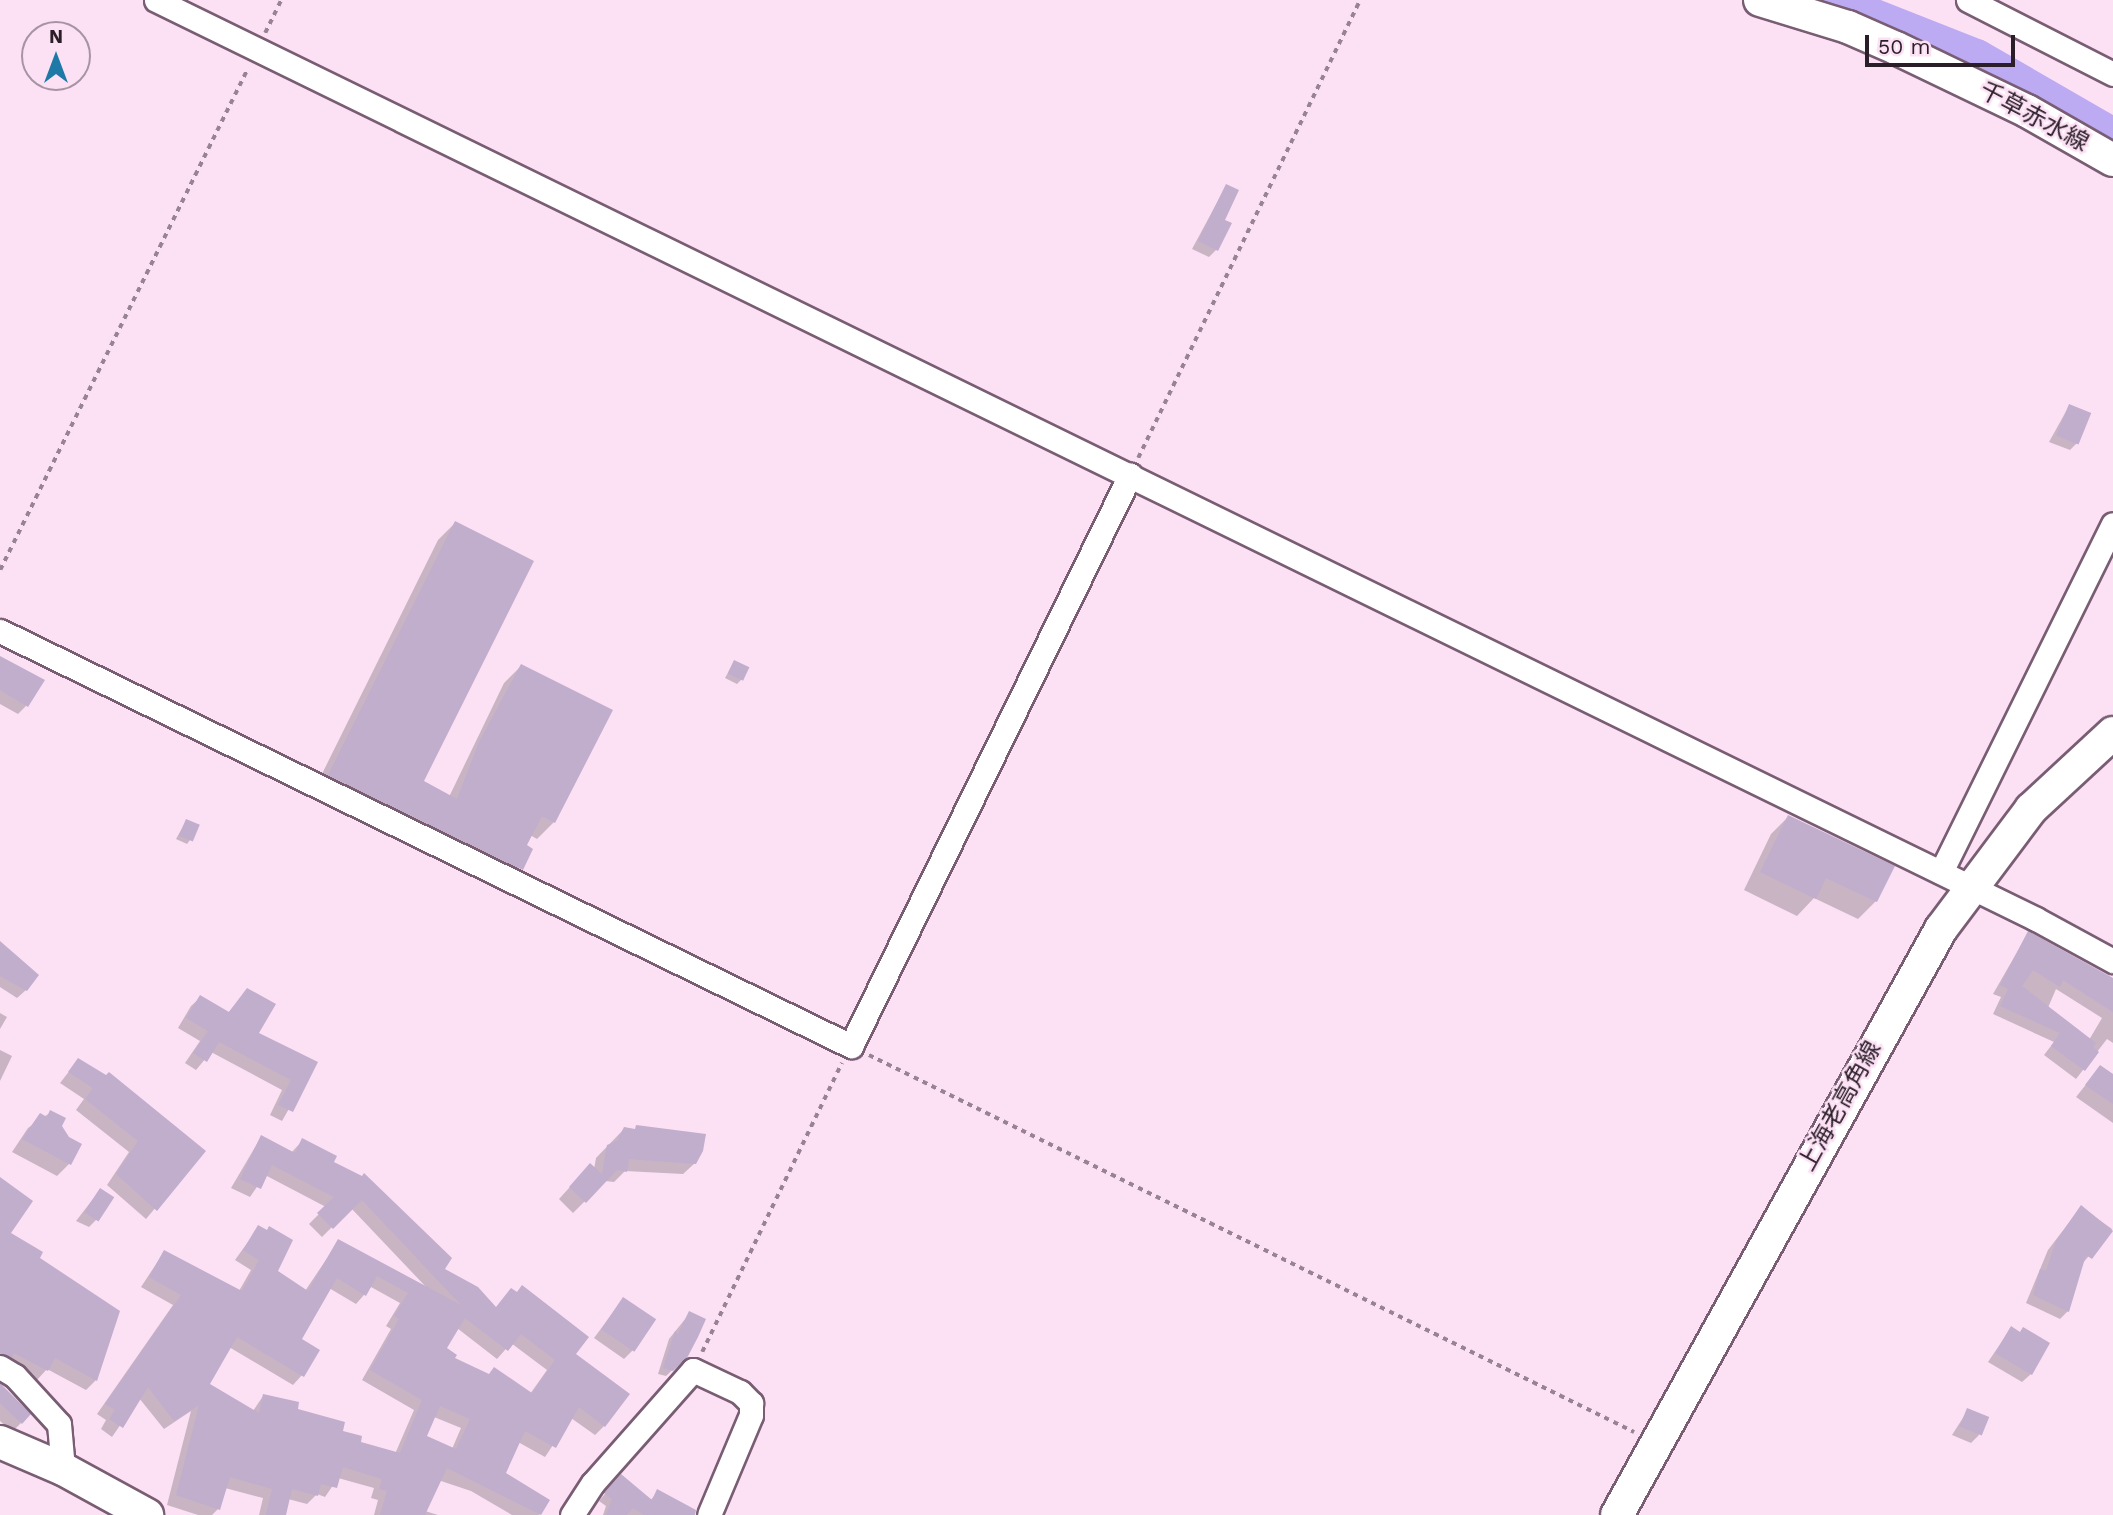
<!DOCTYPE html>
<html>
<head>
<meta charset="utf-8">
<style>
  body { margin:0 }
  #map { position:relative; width:2113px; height:1515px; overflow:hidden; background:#fce1f5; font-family:"Work Sans","Noto Sans JP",sans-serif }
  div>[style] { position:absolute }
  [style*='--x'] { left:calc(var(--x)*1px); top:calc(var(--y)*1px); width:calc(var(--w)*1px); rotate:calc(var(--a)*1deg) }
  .shadow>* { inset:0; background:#0003 }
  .river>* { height:37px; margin:-18.5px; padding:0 18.5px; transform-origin:18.5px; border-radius:18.5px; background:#bcabf3 }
  .building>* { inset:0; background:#c1adcc; transform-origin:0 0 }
  .path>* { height:3.5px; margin-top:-1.75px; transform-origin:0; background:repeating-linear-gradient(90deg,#978392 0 5px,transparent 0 10px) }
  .roads { filter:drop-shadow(2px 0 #795d73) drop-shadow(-2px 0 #795d73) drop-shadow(0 2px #795d73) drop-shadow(0 -2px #795d73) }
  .street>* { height:23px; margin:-11.5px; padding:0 11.5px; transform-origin:11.5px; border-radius:11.5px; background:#fff }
  .secondary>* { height:32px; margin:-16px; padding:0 16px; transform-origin:16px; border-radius:16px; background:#fff }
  span { translate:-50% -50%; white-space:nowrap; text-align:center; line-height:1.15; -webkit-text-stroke:5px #fce1f5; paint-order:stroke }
  .street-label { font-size:24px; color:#2a1e28 }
  .north { position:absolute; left:21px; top:21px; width:70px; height:70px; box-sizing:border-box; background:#fce1f5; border:2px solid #a893a3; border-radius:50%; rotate:0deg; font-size:19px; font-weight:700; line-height:28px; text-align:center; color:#2a1e28 }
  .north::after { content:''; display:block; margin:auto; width:24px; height:32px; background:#1e79a7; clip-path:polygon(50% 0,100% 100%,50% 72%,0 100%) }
  .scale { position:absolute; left:1865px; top:35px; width:150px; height:32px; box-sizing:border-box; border:4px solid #2a1e28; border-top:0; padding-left:9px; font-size:21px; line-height:24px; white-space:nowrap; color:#2a1e28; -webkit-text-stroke:5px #fce1f5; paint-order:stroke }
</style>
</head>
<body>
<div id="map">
  <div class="shadow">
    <i style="clip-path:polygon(1226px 186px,1216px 250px,1209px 257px,1192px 249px)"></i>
    <i style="clip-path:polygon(2069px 406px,2077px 443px,2070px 450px,2049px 442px)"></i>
    <i style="clip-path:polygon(455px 523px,422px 782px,449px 797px,504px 683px,521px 666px,554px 822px,537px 839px,530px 835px,524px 846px,531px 850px,504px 886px,313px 792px,438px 540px)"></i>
    <i style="clip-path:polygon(0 658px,26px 706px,18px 714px,0 704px)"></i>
    <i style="clip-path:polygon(734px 662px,741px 680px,737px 684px,725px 678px)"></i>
    <i style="clip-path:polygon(1788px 817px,1893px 867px,1876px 901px,1858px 919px,1814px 898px,1797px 916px,1744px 890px,1771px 834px)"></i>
    <i style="clip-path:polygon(186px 821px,190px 840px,187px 844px,176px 839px)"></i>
    <i style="clip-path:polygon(evenodd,2028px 933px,2113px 982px,2113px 1043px,2107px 1039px,2076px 1079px,2044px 1055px,2054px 1042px,1993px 1014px,2001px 997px,1993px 994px,2028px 933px,2056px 989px,2102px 1018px,2089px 1040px,2047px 1010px,2056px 989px)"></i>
    <i style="clip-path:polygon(0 943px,26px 990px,17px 998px,0 987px)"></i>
    <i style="clip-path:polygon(247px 990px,257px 1034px,315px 1063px,282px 1121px,270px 1115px,282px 1090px,211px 1052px,196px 1070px,185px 1063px,200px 1041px,178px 1028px,191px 1006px,201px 997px,228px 1013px)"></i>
    <i style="clip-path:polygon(0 1013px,7px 1017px,0 1029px)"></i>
    <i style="clip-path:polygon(0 1050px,12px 1056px,0 1081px)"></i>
    <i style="clip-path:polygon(78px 1060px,203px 1151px,146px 1219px,107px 1185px,129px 1152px,76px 1110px,84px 1099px,60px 1083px)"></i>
    <i style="clip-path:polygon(2100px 1067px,2113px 1075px,2113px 1123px,2076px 1097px)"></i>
    <i style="clip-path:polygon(51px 1112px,60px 1126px,69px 1164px,57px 1176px,12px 1152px,28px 1128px)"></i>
    <i style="clip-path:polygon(624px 1129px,695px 1163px,683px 1174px,625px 1171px,614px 1182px,605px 1181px,573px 1213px,559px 1199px,579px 1177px,594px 1169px,596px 1158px)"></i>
    <i style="clip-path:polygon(evenodd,261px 1137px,291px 1153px,303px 1140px,442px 1269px,495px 1309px,573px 1354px,604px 1426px,595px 1435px,571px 1418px,545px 1457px,518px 1442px,503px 1474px,548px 1501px,539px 1515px,512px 1515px,471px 1491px,438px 1480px,425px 1511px,438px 1515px,374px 1515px,378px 1500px,371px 1498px,374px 1488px,338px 1478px,325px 1497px,317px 1494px,307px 1504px,288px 1499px,284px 1515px,259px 1515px,263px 1498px,225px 1488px,218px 1509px,212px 1515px,198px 1515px,167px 1505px,191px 1411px,164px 1429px,139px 1398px,112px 1437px,101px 1429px,106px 1420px,97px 1414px,173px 1305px,141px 1287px,164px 1252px,239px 1291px,251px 1270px,235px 1260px,258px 1228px,275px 1272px,305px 1291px,338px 1242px,427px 1288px,351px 1208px,322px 1237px,309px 1224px,326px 1207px,265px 1175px,250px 1197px,231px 1188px,261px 1137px,371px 1287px,400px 1303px,386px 1326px,391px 1329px,362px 1380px,414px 1410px,395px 1454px,358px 1443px,263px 1396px,253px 1411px,208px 1385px,229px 1347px,293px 1385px,302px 1375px,299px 1339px,329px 1288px,356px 1304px,371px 1287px,261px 1137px,457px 1328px,497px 1359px,511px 1343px,547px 1370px,530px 1394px,453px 1359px,444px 1349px,457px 1328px,261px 1137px,434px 1417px,461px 1428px,452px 1449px,425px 1437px,434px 1417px)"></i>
    <i style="clip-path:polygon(0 1179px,8px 1233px,38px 1259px,118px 1312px,96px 1380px,86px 1390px,47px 1369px,37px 1380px,5px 1363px,0 1366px)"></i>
    <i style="clip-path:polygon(100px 1190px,97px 1219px,89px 1227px,76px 1221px)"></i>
    <i style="clip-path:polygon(2081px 1207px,2112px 1229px,2082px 1264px,2068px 1311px,2060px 1319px,2026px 1303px,2048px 1250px)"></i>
    <i style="clip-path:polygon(623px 1299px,633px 1350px,624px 1359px,594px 1338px)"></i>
    <i style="clip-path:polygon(690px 1313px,686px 1357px,666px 1376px,658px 1374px,669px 1339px)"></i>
    <i style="clip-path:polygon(2011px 1328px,2031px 1374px,2022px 1382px,1988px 1362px)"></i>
    <i style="clip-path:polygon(0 1384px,21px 1423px,12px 1432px,0 1421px)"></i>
    <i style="clip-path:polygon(1968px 1410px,1979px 1435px,1971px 1443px,1952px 1435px)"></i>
    <i style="clip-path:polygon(614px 1483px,650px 1501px,658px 1491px,692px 1515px,603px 1515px,606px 1506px,599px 1501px)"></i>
  </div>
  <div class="river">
    <i style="--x:1831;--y:0;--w:156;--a:21.5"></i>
    <i style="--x:1976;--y:57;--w:158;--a:30"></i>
  </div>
  <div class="building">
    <i style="clip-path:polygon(1226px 184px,1239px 190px,1225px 220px,1232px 223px,1218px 251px,1198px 241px)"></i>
    <i style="left:2069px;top:404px;width:24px;height:34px;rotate:22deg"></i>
    <i style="clip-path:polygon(455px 521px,534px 561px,424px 781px,457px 799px,479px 742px,521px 664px,613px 710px,555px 823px,542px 816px,527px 845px,533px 849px,523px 870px,328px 775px)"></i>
    <i style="clip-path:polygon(0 656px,45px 680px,28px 707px,0 690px)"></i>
    <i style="left:734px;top:660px;width:17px;height:15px;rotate:25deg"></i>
    <i style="clip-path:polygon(1788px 815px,1895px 866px,1877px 902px,1826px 878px,1816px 899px,1760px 872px)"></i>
    <i style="left:186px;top:819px;width:15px;height:18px;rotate:23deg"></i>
    <i style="clip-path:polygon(2028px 931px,2113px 978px,2113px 1012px,2063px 980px,2060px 987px,2033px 970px,2022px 986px,2096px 1043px,2093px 1047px,2099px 1052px,2085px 1071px,2051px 1046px,2060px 1033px,2000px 1006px,2008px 989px,2000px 985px)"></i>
    <i style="clip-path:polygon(0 941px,39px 975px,27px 991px,0 976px)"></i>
    <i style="clip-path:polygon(247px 988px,276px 1004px,259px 1033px,318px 1062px,293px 1112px,278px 1105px,291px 1080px,219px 1042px,207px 1062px,193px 1053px,208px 1031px,186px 1018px,200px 995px,229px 1012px)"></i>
    <i style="clip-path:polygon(78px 1058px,106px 1075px,109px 1072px,206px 1151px,157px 1211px,116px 1174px,138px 1141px,85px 1099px,93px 1088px,68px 1072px)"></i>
    <i style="clip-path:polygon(2100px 1065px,2113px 1074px,2113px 1104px,2085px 1085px)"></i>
    <i style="clip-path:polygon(50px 1110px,66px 1118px,62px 1126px,69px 1137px,82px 1144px,71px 1165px,22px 1139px,40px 1113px,47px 1117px)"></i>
    <i style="clip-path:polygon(636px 1125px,706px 1134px,703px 1151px,696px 1164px,629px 1159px,627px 1172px,617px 1170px,586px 1203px,569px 1187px,590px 1163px,602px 1174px,607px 1145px,617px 1141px,624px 1127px,635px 1129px)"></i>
    <i style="clip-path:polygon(evenodd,261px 1135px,295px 1153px,302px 1138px,337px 1156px,334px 1162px,362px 1176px,364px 1173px,452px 1258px,445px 1269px,478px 1287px,496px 1307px,511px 1288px,517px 1292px,522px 1285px,589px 1337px,576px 1354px,630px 1394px,605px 1427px,579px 1407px,556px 1448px,525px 1431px,506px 1473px,550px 1500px,541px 1515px,447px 1468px,425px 1515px,380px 1515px,387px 1491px,379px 1489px,382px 1479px,343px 1467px,337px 1488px,321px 1484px,318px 1496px,292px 1489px,286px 1515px,266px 1515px,272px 1489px,230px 1477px,220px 1510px,176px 1495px,199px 1405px,174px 1421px,148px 1387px,123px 1428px,109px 1419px,115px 1410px,105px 1404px,181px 1295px,149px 1277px,164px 1250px,242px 1291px,259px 1260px,243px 1250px,258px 1225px,267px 1230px,269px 1226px,293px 1240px,278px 1271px,308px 1291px,338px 1239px,461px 1305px,362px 1200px,333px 1229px,317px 1213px,334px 1197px,272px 1165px,261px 1189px,240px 1179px,261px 1135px,377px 1276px,408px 1293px,394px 1316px,399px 1319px,370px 1370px,422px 1400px,400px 1453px,361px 1442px,362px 1436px,343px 1431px,345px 1422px,298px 1409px,299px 1402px,263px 1394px,259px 1413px,210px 1384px,237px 1337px,304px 1377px,320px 1350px,302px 1339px,337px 1278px,366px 1296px,377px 1276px,261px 1135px,465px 1318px,508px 1351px,521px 1334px,555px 1360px,532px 1393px,494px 1367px,489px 1374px,455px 1358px,457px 1355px,447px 1348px,465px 1318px,261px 1135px,440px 1406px,470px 1419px,456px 1449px,427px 1436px,440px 1406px)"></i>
    <i style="clip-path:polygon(0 1177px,33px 1201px,11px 1233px,43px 1252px,40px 1258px,120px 1311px,97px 1381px,55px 1358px,48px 1371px,14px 1353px,12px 1358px,0 1353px)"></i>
    <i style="left:100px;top:1188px;width:17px;height:29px;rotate:33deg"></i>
    <i style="clip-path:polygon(2081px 1205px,2113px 1231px,2092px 1259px,2086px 1255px,2069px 1312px,2033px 1295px,2040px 1269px,2046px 1271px,2056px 1241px)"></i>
    <i style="left:623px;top:1297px;width:40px;height:39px;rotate:34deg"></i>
    <i style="clip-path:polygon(689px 1311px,706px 1319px,698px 1337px,687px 1358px,673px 1371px,663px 1368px,675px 1331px,678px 1334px)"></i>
    <i style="clip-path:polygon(2011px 1326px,2020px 1332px,2023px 1327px,2050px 1343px,2032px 1375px,1995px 1353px)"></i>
    <i style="clip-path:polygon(0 1383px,31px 1414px,22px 1424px,0 1403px)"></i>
    <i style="left:1967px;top:1408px;width:24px;height:20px;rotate:22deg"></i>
    <i style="clip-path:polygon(621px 1474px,652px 1500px,657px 1489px,696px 1510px,695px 1515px,644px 1515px,633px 1508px,627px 1515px,606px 1515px,612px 1499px,604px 1493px)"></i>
  </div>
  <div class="path">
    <i style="--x:265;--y:33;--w:37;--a:-64"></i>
    <i style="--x:1138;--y:458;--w:509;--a:-64.14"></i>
    <i style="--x:0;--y:570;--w:560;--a:-63.71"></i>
    <i style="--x:869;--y:1055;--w:853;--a:26.23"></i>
    <i style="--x:702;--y:1352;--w:321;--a:-64.2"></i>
  </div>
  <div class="roads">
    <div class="street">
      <i style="--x:156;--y:0;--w:2093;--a:26.05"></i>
      <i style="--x:2036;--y:919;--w:88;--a:28.6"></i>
      <i style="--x:1968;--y:0;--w:163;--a:27"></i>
      <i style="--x:0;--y:631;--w:947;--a:26"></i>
      <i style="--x:851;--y:1046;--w:636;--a:-63.96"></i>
      <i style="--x:1941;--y:872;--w:388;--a:-63.7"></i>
      <i style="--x:0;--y:1367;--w:17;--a:31"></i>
      <i style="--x:15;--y:1376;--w:65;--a:47.5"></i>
      <i style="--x:59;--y:1424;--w:45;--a:84.9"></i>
      <i style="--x:572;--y:1515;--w:38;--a:-57"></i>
      <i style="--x:593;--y:1483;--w:151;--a:-48.5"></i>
      <i style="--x:693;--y:1370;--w:52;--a:25.1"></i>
      <i style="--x:740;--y:1392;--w:16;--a:45"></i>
      <i style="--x:751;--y:1403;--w:12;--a:90"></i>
      <i style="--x:751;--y:1415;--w:108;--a:112.8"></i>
    </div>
    <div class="secondary">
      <i style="--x:1760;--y:0;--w:92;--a:17.1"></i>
      <i style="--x:1848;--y:27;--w:52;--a:23.6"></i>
      <i style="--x:1896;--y:48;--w:145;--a:25.7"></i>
      <i style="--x:2027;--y:111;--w:99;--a:29.7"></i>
      <i style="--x:0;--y:1442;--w:69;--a:23.2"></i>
      <i style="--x:63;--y:1469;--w:96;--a:28.7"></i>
      <i style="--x:1617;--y:1515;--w:670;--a:-61.06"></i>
      <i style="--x:1941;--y:929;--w:150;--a:-53.1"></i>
      <i style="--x:2031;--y:809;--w:112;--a:-42.8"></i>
    </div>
  </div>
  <div class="street-label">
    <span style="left:2034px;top:117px;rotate:28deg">千草赤水線</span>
    <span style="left:1840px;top:1106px;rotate:-61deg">上海老高角線</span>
  </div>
  <div class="north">N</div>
  <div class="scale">50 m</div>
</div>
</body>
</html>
